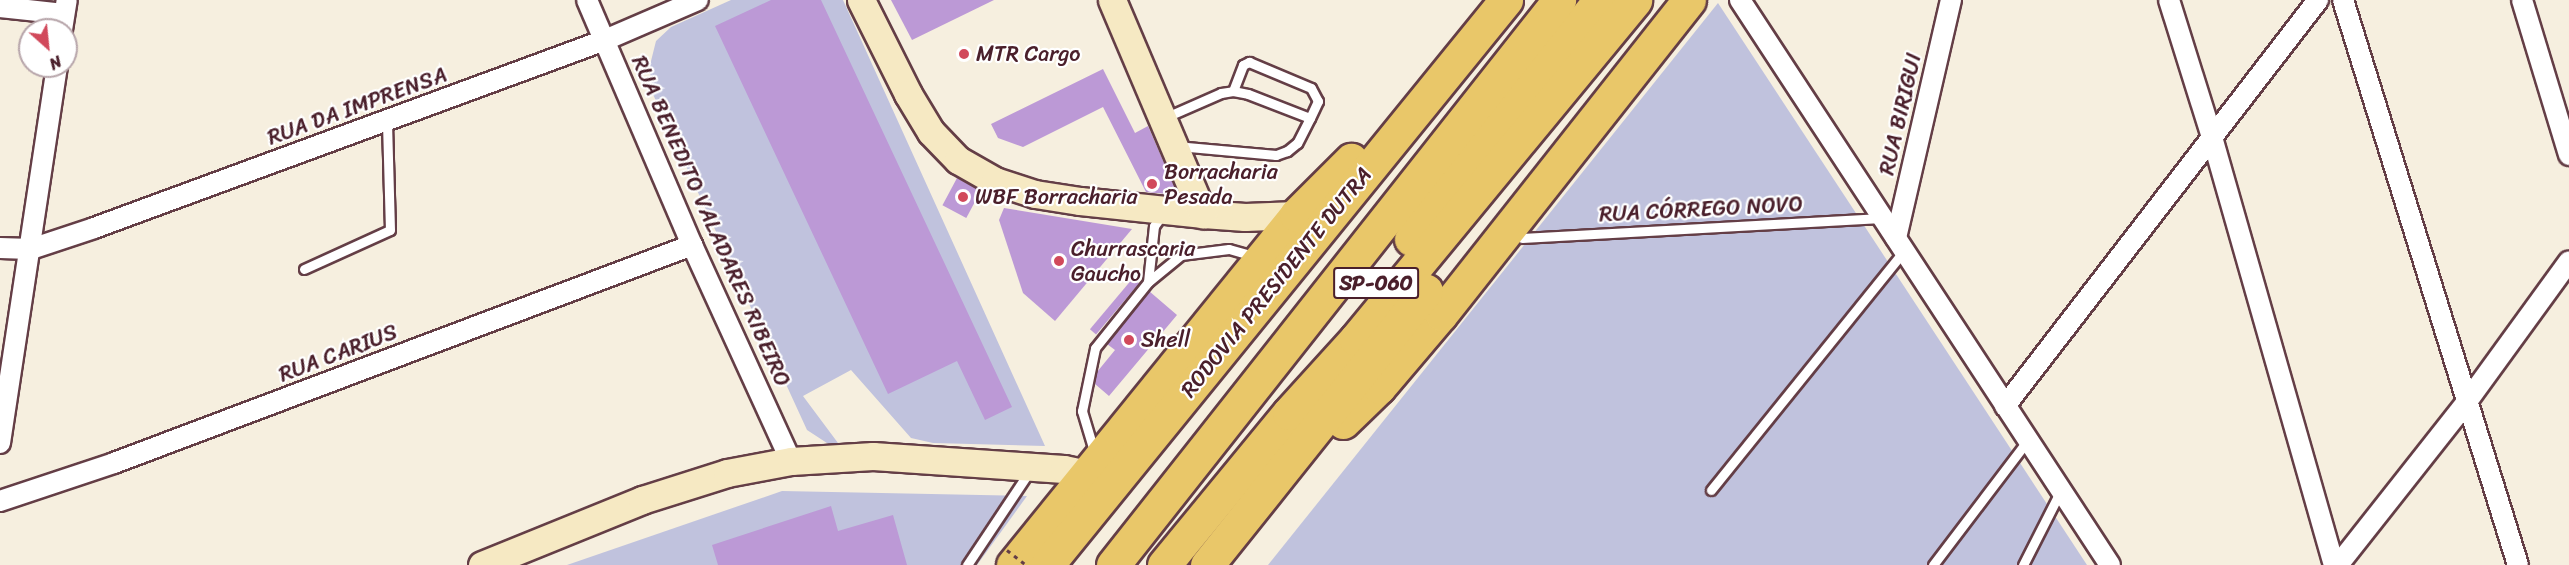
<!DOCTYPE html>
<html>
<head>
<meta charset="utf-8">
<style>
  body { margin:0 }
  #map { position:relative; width:2569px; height:565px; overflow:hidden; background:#f6efdf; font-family:Sriracha,sans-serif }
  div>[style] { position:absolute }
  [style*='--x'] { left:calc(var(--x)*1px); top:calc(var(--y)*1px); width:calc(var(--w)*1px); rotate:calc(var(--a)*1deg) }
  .industrial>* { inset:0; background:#c0c2dd }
  .building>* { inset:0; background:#bc99d6; transform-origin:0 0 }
  .roads { filter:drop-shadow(2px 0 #643e46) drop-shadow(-2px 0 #643e46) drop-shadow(0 2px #643e46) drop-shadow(0 -2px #643e46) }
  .lane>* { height:9px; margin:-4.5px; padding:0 4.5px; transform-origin:4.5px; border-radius:4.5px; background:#fff }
  .street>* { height:20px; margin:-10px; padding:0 10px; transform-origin:10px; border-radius:10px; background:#fff }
  .secondary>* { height:27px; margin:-13.5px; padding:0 13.5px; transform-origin:13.5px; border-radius:13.5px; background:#f6e9c3 }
  .highway>* { height:33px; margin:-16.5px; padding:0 16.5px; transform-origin:16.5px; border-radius:16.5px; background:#e9c769 }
  .path-bridge>* { height:3px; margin-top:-1.5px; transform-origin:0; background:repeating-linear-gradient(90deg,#643e46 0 4.5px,transparent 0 9px) }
  .dots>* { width:16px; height:16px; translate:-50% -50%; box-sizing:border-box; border:3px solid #fff; border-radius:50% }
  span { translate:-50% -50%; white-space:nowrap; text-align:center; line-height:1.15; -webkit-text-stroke:4.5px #fff; paint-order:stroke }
  .shield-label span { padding:2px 4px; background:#fff; border:2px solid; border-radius:4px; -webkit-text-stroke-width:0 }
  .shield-label { font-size:21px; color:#4a1f2b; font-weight:700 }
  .poi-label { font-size:22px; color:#4a1f2b }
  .left { translate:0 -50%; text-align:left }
  .street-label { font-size:22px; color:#4a1f2b }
  .north { position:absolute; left:18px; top:18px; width:60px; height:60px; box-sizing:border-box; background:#fff; border:2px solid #b7a5aa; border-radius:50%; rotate:153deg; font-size:16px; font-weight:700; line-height:24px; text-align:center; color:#4a1f2b }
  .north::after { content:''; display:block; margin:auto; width:21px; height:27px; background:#d1495b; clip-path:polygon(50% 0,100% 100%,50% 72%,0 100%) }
</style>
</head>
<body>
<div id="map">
  <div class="industrial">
    <i style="clip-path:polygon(731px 0,843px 0,1045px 446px,933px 443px,911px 438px,851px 370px,803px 396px,838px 443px,830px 445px,807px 430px,651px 90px,650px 65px,656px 41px,671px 27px)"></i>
    <i style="clip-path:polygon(1718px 3px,2087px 565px,1268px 565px)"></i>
    <i style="clip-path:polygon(782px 491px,1027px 496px,977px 565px,567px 565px)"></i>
  </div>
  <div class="building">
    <i style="clip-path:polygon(771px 0,821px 0,1012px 407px,985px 420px,957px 361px,888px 394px,715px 26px)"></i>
    <i style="clip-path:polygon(891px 0,994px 0,912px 40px)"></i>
    <i style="clip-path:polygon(1103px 69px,1135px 133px,1148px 126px,1178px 195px,1146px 192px,1103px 107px,1023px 147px,998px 138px,991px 124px)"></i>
    <i style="left:957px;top:178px;width:27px;height:31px;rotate:28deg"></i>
    <i style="clip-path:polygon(1004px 208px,1132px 229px,1055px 321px,1023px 293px,999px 220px)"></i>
    <i style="left:1133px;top:278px;width:8px;height:67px;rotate:40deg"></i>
    <i style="clip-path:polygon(1149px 291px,1177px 315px,1109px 396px,1095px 384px,1097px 372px,1115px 350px,1107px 344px)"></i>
    <i style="clip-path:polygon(831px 506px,838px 531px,893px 515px,907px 565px,718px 565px,712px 545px)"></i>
  </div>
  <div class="roads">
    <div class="lane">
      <i style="--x:1233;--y:91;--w:28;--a:-69"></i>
      <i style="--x:1243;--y:65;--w:7;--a:-27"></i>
      <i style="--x:1249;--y:62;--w:67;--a:22.8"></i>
      <i style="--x:1311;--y:88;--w:15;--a:62"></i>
      <i style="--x:1318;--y:101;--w:19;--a:115"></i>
      <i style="--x:1164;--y:118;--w:62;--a:-23.7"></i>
      <i style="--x:1221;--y:93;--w:12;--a:-9"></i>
      <i style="--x:1233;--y:91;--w:15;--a:11"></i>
      <i style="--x:1248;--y:94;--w:66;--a:21.2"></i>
      <i style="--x:1310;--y:118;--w:28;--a:117"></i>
      <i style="--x:1297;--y:143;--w:13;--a:141"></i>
      <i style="--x:1287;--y:151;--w:12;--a:160"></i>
      <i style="--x:1276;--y:155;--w:98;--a:-174.8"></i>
      <i style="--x:1522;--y:238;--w:360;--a:-3.2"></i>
      <i style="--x:304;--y:269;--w:94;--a:-24.4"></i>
      <i style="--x:390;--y:230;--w:110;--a:-91.6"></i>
      <i style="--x:1148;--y:282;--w:43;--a:-39.3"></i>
      <i style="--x:1181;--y:255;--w:48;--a:-7.1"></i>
      <i style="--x:1229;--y:249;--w:26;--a:16"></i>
      <i style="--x:1094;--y:451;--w:42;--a:-106.7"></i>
      <i style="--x:1082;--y:411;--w:64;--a:-78.3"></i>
      <i style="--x:1095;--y:348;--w:85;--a:-51.2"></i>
      <i style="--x:1148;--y:282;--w:56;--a:-83.9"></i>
      <i style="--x:1154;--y:226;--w:14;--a:-54"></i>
      <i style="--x:1711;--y:490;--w:307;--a:-51.1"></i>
      <i style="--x:967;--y:565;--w:112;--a:-56.3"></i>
      <i style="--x:1933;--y:565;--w:157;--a:-52.8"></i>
      <i style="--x:2023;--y:565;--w:84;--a:-63.1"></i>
    </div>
    <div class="street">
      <i style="--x:587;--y:0;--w:267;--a:66.8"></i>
      <i style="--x:692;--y:245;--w:238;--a:65.4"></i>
      <i style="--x:1740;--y:0;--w:675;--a:56.78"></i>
      <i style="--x:2169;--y:0;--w:144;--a:72.6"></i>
      <i style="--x:2212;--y:137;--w:445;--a:74.1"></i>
      <i style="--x:2343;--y:0;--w:591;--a:72.79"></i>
      <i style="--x:2522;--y:0;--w:162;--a:73.1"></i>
      <i style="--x:0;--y:7;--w:64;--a:6.2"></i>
      <i style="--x:62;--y:30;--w:30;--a:-81"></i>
      <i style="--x:1896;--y:238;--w:244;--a:-77"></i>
      <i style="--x:0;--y:248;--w:31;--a:2"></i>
      <i style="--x:31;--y:249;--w:66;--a:-18.4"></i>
      <i style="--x:94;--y:228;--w:544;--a:-20.2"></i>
      <i style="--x:605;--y:40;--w:101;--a:-23.3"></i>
      <i style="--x:2005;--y:406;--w:513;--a:-52.37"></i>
      <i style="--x:0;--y:443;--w:381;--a:-81.4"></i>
      <i style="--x:0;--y:501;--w:120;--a:-18.4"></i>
      <i style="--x:114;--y:463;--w:618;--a:-20.66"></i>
      <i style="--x:2338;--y:565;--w:206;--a:-51.7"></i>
      <i style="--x:2466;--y:403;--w:175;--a:-54"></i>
    </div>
    <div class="secondary">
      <i style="--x:861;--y:0;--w:105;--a:63.4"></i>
      <i style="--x:908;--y:94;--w:44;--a:58.8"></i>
      <i style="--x:931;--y:132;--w:39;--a:46"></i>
      <i style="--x:958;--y:160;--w:43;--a:29.6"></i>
      <i style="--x:995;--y:181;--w:42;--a:18"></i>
      <i style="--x:1035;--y:194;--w:46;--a:8.8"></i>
      <i style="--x:1080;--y:201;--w:124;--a:6"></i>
      <i style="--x:1203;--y:214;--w:42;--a:4.1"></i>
      <i style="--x:1245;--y:217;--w:51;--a:-2.2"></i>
      <i style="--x:1112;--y:0;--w:233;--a:67"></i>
      <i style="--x:482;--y:565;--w:173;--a:-22.1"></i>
      <i style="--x:642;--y:500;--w:89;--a:-17.6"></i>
      <i style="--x:727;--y:473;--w:65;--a:-10.6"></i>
      <i style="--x:791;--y:461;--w:82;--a:-3.5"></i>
      <i style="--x:873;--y:456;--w:191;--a:3.9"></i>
      <i style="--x:1064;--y:469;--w:25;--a:12"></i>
    </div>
    <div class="highway">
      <i style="--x:1411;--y:239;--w:305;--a:-51.7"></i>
      <i style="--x:1343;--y:422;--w:50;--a:-44.2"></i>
      <i style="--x:1379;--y:387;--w:96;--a:-49.7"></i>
      <i style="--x:1441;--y:314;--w:400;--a:-51.7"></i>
      <i style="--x:1013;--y:565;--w:450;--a:-51"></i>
      <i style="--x:1296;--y:215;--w:78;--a:-45"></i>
      <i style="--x:1047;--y:565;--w:728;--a:-50.91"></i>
      <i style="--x:1113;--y:565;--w:720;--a:-51.71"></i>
      <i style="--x:1164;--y:565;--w:197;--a:-50.6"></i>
      <i style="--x:1289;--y:413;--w:100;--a:-47.8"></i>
      <i style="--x:1356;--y:339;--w:439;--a:-50.5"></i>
      <i style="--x:1207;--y:565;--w:351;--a:-51.4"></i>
    </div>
  </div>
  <div class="path-bridge">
    <i style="--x:1007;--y:550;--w:24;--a:38"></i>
  </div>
  <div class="dots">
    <i style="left:964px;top:54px;background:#d1495b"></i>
    <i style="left:1152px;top:184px;background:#d1495b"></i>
    <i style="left:963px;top:197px;background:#d1495b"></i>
    <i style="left:1059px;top:261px;background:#d1495b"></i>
    <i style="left:1129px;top:340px;background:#d1495b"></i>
  </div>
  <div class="shield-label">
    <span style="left:1376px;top:283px">SP-060</span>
  </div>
  <div class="poi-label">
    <span class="left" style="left:976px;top:54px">MTR Cargo</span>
    <span class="left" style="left:1164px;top:184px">Borracharia<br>Pesada</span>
    <span class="left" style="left:975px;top:197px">WBF Borracharia</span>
    <span class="left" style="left:1071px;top:261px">Churrascaria<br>Gaucho</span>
    <span class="left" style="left:1141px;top:340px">Shell</span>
  </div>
  <div class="street-label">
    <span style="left:357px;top:106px;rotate:-20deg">RUA DA IMPRENSA</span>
    <span style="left:1900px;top:114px;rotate:-77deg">RUA BIRIGUI</span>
    <span style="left:1701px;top:209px;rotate:-3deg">RUA CÓRREGO NOVO</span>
    <span style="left:711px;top:221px;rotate:66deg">RUA BENEDITO VALADARES RIBEIRO</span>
    <span style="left:1276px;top:282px;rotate:-51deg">RODOVIA PRESIDENTE DUTRA</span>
    <span style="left:338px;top:353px;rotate:-21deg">RUA CARIUS</span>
  </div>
  <div class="north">N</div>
</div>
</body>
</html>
